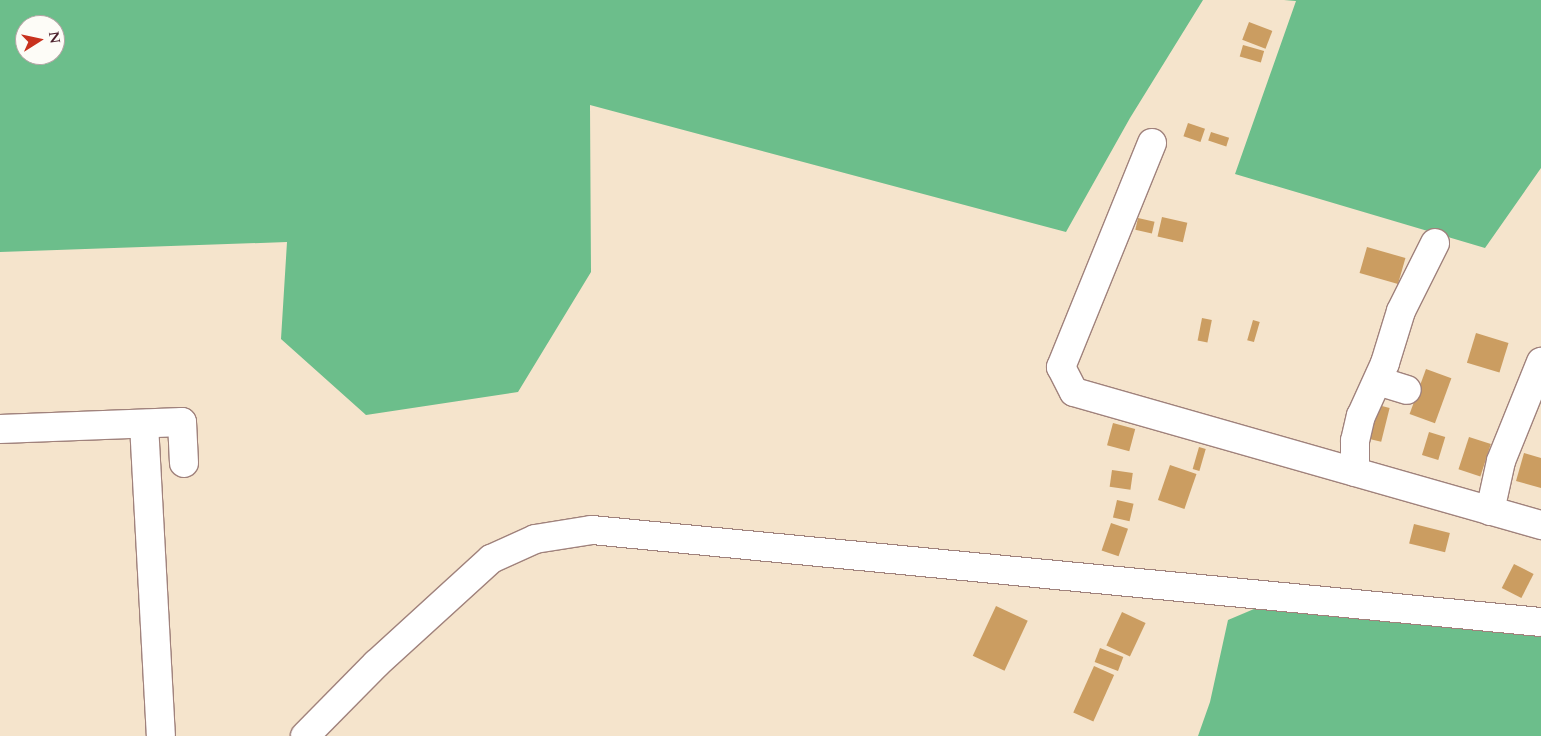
<!DOCTYPE html>
<html>
<head>
<meta charset="utf-8">
<style>
  body { margin:0 }
  #map { position:relative; width:1541px; height:736px; overflow:hidden; background:#f5e4cc; font-family:Cardo,serif }
  div>[style] { position:absolute }
  [style*='--x'] { left:calc(var(--x)*1px); top:calc(var(--y)*1px); width:calc(var(--w)*1px); rotate:calc(var(--a)*1deg) }
  .forest>* { inset:0; background:#6cbe8b }
  .building>* { inset:0; background:#cb9d61; transform-origin:0 0 }
  .roads { filter:drop-shadow(1px 0 #a0827c) drop-shadow(-1px 0 #a0827c) drop-shadow(0 1px #a0827c) drop-shadow(0 -1px #a0827c) }
  .street>* { height:28px; margin:-14px; padding:0 14px; transform-origin:14px; border-radius:14px; background:#fff }
  span { translate:-50% -50%; white-space:nowrap; text-align:center; line-height:1.15; -webkit-text-stroke:5px #fdfcf7; paint-order:stroke }
  .north { position:absolute; left:15px; top:15px; width:50px; height:50px; box-sizing:border-box; background:#fdfcf7; border:1px solid #b5a4a5; border-radius:50%; rotate:80deg; font-size:14px; font-weight:700; line-height:20px; text-align:center; color:#4a1f2b }
  .north::after { content:''; display:block; margin:auto; width:18px; height:22px; background:#c8321e; clip-path:polygon(50% 0,100% 100%,50% 72%,0 100%) }
</style>
</head>
<body>
<div id="map">
  <div class="forest">
    <i style="clip-path:polygon(evenodd,0 0,1203px 0,1130px 118px,1066px 232px,590px 105px,591px 272px,518px 392px,366px 415px,281px 339px,287px 242px,0 252px,0 0,25px 25px,55px 25px,55px 55px,25px 55px,25px 25px)"></i>
    <i style="clip-path:polygon(1284px 0,1541px 0,1541px 168px,1485px 248px,1235px 174px,1296px 1px)"></i>
    <i style="clip-path:polygon(1254px 609px,1484px 624px,1541px 631px,1541px 736px,1198px 736px,1210px 702px,1228px 620px)"></i>
  </div>
  <div class="building">
    <i style="left:1249px;top:22px;width:25px;height:19px;rotate:21deg"></i>
    <i style="left:1243px;top:45px;width:22px;height:12px;rotate:16deg"></i>
    <i style="left:1188px;top:123px;width:18px;height:14px;rotate:19deg"></i>
    <i style="left:1211px;top:132px;width:19px;height:9px;rotate:18deg"></i>
    <i style="left:1162px;top:217px;width:26px;height:20px;rotate:13deg"></i>
    <i style="left:1138px;top:218px;width:17px;height:12px;rotate:13deg"></i>
    <i style="left:1367px;top:247px;width:40px;height:27px;rotate:16deg"></i>
    <i style="left:1202px;top:318px;width:10px;height:23px;rotate:11deg"></i>
    <i style="left:1253px;top:320px;width:7px;height:21px;rotate:16deg"></i>
    <i style="left:1476px;top:333px;width:34px;height:31px;rotate:17deg"></i>
    <i style="left:1426px;top:369px;width:27px;height:48px;rotate:20deg"></i>
    <i style="left:1378px;top:405px;width:12px;height:35px;rotate:14deg"></i>
    <i style="left:1113px;top:423px;width:23px;height:23px;rotate:15deg"></i>
    <i style="left:1429px;top:432px;width:17px;height:24px;rotate:17deg"></i>
    <i style="left:1469px;top:437px;width:23px;height:34px;rotate:18deg"></i>
    <i style="left:1199px;top:447px;width:7px;height:23px;rotate:16deg"></i>
    <i style="clip-path:polygon(1524px 453px,1541px 458px,1541px 488px,1516px 481px)"></i>
    <i style="left:1170px;top:465px;width:28px;height:37px;rotate:19deg"></i>
    <i style="left:1112px;top:470px;width:21px;height:17px;rotate:8deg"></i>
    <i style="left:1117px;top:500px;width:17px;height:18px;rotate:13deg"></i>
    <i style="left:1111px;top:523px;width:18px;height:29px;rotate:19deg"></i>
    <i style="left:1414px;top:524px;width:37px;height:20px;rotate:14deg"></i>
    <i style="left:1514px;top:564px;width:22px;height:27px;rotate:27deg"></i>
    <i style="left:996px;top:606px;width:35px;height:55px;rotate:25deg"></i>
    <i style="left:1122px;top:612px;width:26px;height:37px;rotate:25deg"></i>
    <i style="left:1100px;top:648px;width:25px;height:15px;rotate:21deg"></i>
    <i style="left:1094px;top:666px;width:22px;height:51px;rotate:24deg"></i>
  </div>
  <div class="roads">
    <div class="street">
      <i style="--x:1152;--y:143;--w:242;--a:112.1"></i>
      <i style="--x:1061;--y:367;--w:28;--a:63"></i>
      <i style="--x:1074;--y:392;--w:486;--a:15.9"></i>
      <i style="--x:1378;--y:381;--w:30;--a:17"></i>
      <i style="--x:144;--y:424;--w:312;--a:86.9"></i>
      <i style="--x:0;--y:429;--w:182;--a:-2.2"></i>
      <i style="--x:182;--y:422;--w:41;--a:87.2"></i>
      <i style="--x:1355;--y:472;--w:31;--a:-90"></i>
      <i style="--x:1355;--y:441;--w:26;--a:-77"></i>
      <i style="--x:1361;--y:416;--w:58;--a:-65.6"></i>
      <i style="--x:1385;--y:363;--w:54;--a:-72.9"></i>
      <i style="--x:1401;--y:311;--w:76;--a:-63.4"></i>
      <i style="--x:1490;--y:511;--w:51;--a:-77.6"></i>
      <i style="--x:1501;--y:461;--w:107;--a:-68"></i>
      <i style="--x:305;--y:736;--w:101;--a:-45.4"></i>
      <i style="--x:376;--y:664;--w:156;--a:-42.4"></i>
      <i style="--x:491;--y:559;--w:48;--a:-24.4"></i>
      <i style="--x:535;--y:539;--w:58;--a:-9"></i>
      <i style="--x:592;--y:530;--w:953;--a:5.54"></i>
    </div>
  </div>
  <div class="north">N</div>
</div>
</body>
</html>
